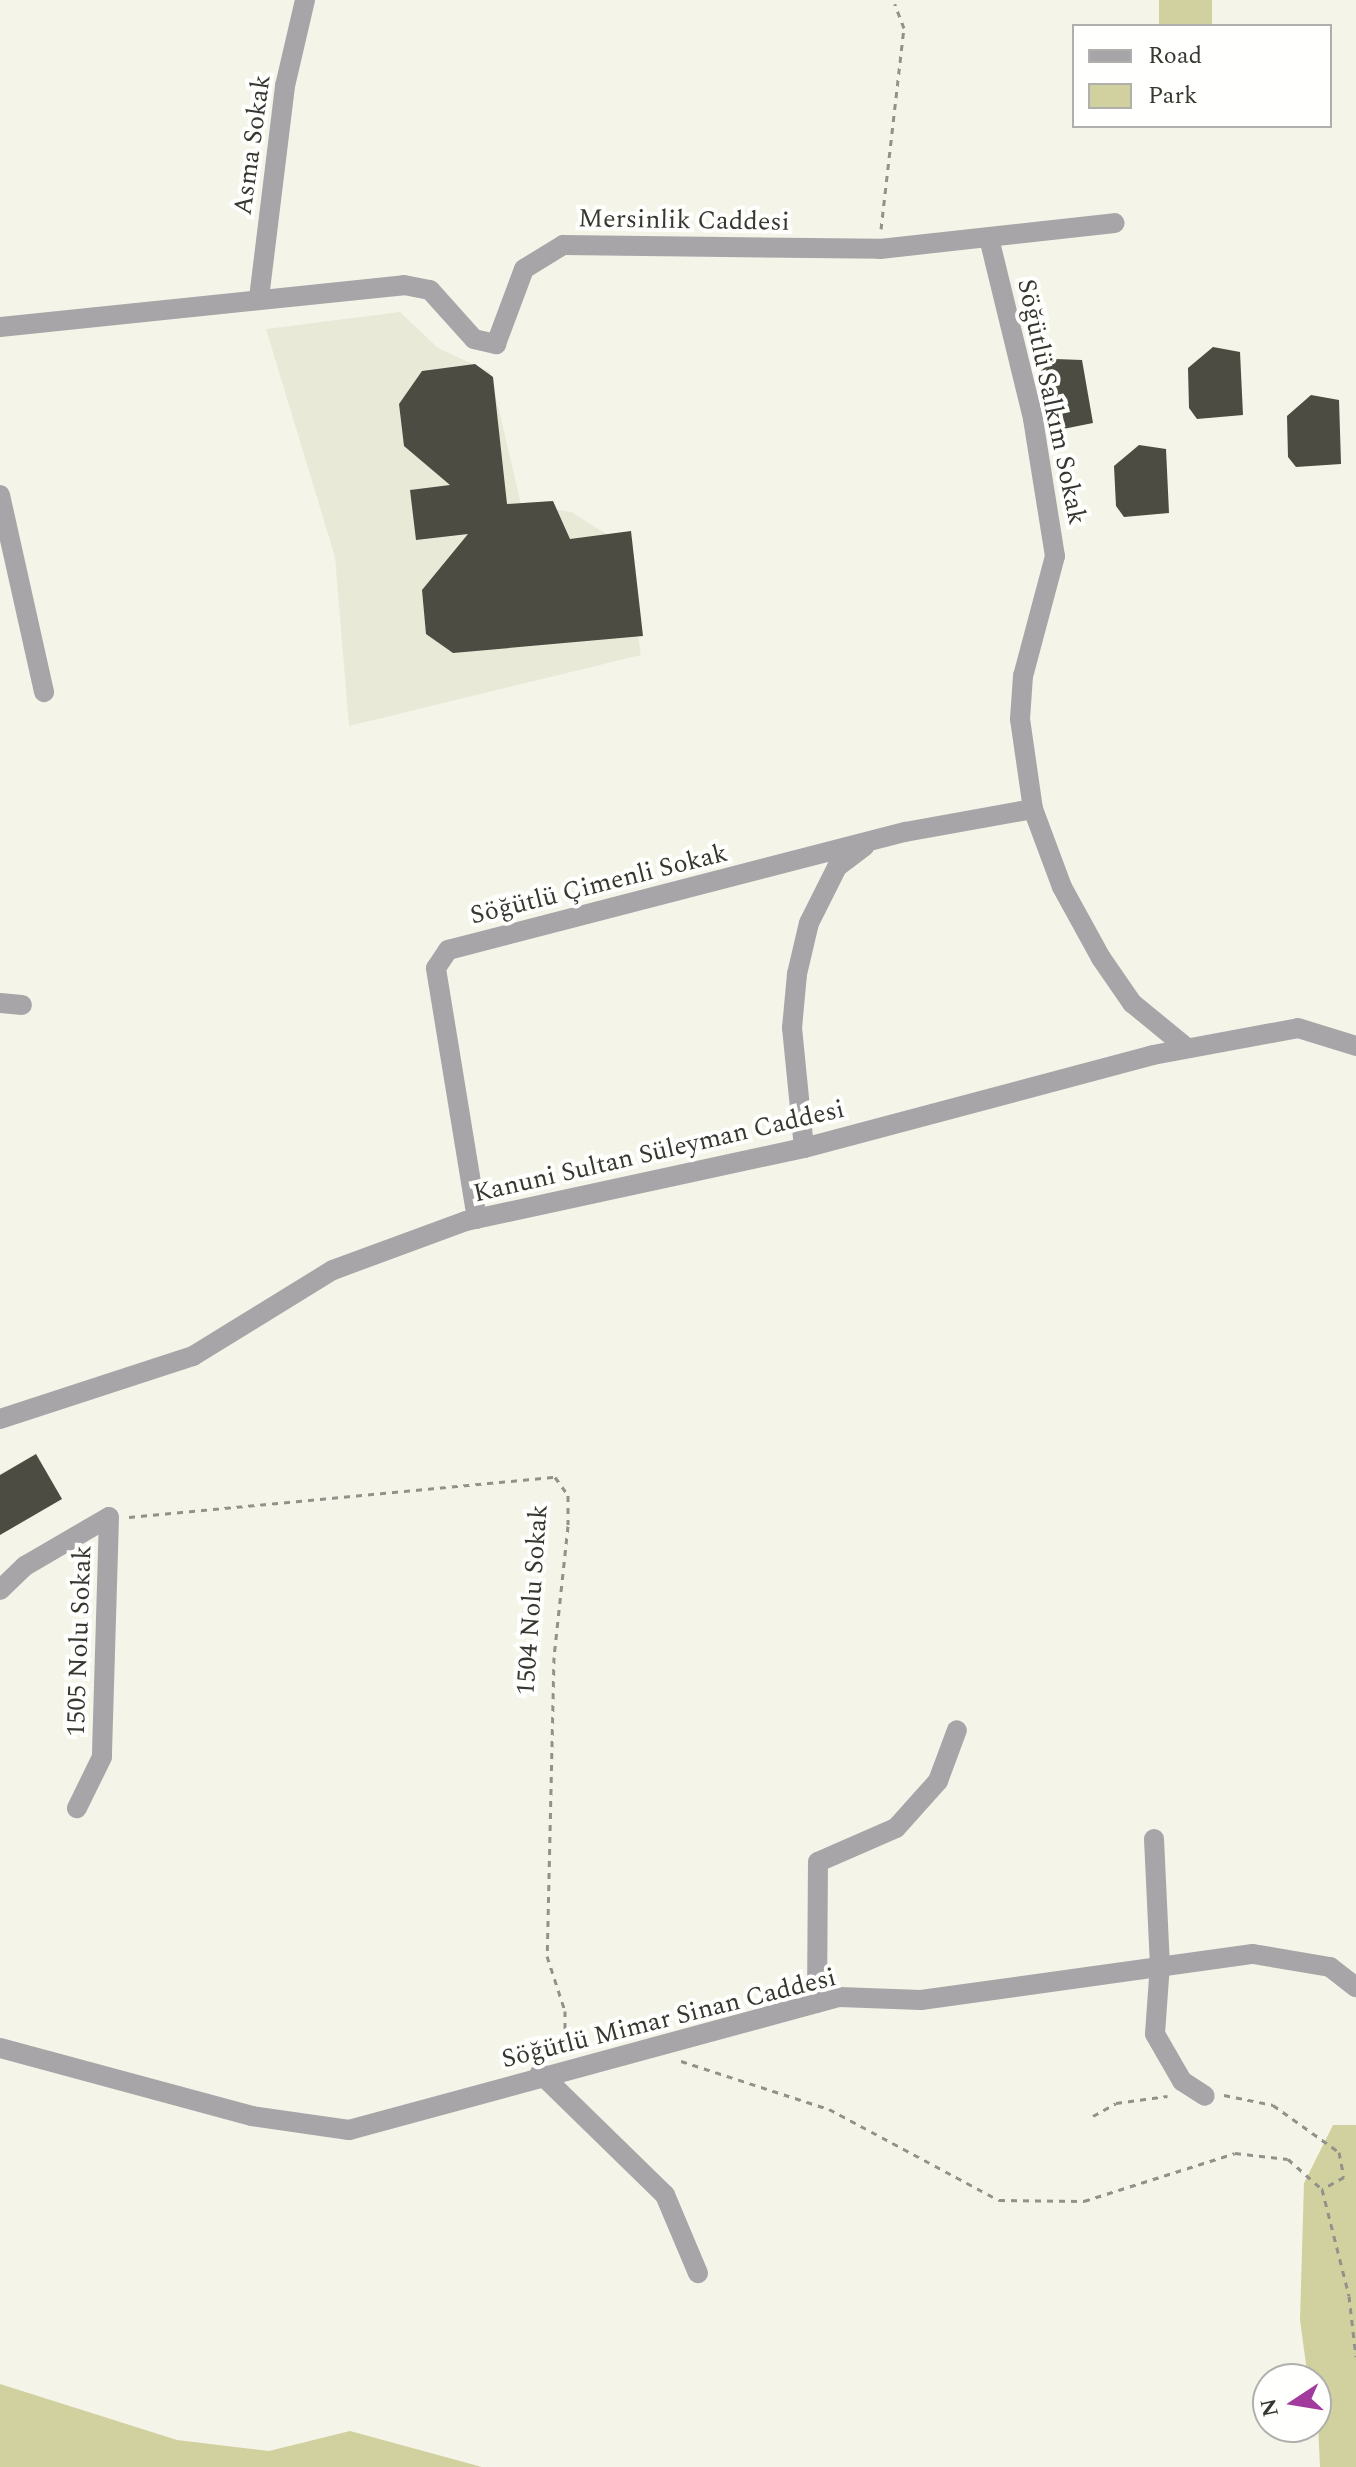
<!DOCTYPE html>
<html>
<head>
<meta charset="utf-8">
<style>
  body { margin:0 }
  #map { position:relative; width:1356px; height:2467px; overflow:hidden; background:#f4f4e9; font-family:Spectral,serif }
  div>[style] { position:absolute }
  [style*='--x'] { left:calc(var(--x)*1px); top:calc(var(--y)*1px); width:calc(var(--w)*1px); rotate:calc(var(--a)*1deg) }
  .built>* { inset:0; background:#e9e9d7 }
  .green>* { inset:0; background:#d1d09f; transform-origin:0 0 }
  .building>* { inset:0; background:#4c4c43 }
  .path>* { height:3px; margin-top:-1.5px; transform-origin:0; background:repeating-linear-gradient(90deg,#92928b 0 6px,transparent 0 12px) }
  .minor>* { height:20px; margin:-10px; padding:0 10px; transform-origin:10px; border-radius:10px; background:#a8a5a8 }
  span { translate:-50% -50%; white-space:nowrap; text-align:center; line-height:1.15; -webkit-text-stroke:8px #fffffe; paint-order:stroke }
  .street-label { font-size:26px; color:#373732 }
  .legend { position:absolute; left:1072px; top:24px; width:260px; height:104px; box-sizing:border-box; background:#fffffe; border:2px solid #afafac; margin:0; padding:10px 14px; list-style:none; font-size:24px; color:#373732 }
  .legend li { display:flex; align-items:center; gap:16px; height:40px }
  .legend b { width:40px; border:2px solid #afafac }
  .north { position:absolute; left:1252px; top:2363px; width:80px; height:80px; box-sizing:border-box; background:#fffffe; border:2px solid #afafac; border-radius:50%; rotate:258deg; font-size:22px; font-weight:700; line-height:32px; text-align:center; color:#373732 }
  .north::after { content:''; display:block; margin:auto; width:28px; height:36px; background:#a33b9e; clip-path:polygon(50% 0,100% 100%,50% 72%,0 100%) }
</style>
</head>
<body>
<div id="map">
  <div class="built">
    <i style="clip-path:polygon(400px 312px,438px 348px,490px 372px,521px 504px,571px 512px,624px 545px,641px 655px,349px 726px,335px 557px,266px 329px)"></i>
  </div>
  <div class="green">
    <i style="left:1159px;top:0;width:53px;height:26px"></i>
    <i style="clip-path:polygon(1333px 2125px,1356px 2125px,1356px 2467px,1320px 2467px,1316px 2379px,1308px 2379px,1300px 2320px,1304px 2183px)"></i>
    <i style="clip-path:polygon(0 2384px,177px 2440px,269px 2451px,350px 2431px,482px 2467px,0 2467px)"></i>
  </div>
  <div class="building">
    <i style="clip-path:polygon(1213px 347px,1240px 352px,1243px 415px,1197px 419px,1189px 408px,1188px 368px)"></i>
    <i style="clip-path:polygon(1055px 359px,1082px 360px,1093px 423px,1048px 432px,1036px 375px)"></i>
    <i style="clip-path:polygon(475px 364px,493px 377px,507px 504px,553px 501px,570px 539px,631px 531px,643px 636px,453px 653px,426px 634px,422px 590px,468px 534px,416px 540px,410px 490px,450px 485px,404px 446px,399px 404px,422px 371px)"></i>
    <i style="clip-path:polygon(1311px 395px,1339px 400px,1341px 464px,1296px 467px,1288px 457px,1287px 416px)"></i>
    <i style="clip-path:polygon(1139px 445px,1166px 449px,1169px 513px,1124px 517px,1116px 506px,1114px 466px)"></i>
    <i style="clip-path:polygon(36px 1454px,62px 1499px,0 1535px,0 1475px)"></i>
  </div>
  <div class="path">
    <i style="--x:881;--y:229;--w:202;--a:-83.5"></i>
    <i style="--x:904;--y:28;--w:26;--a:-111"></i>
    <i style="--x:129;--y:1517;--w:428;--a:-5.4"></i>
    <i style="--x:555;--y:1477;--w:22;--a:54"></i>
    <i style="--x:568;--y:1495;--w:31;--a:90"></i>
    <i style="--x:568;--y:1526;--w:132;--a:96.1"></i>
    <i style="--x:554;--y:1657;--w:299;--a:91.3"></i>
    <i style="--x:547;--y:1956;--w:58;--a:71.9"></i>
    <i style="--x:565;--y:2011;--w:42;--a:90"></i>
    <i style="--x:681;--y:2061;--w:156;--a:18"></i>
    <i style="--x:829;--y:2109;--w:193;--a:28.2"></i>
    <i style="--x:999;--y:2200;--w:85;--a:0.7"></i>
    <i style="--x:1084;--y:2201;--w:158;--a:-17.6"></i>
    <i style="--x:1235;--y:2153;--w:53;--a:6.5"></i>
    <i style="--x:1288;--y:2159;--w:45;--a:41.4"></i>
    <i style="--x:1322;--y:2189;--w:110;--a:75.8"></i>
    <i style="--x:1349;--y:2296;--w:61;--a:83.5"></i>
    <i style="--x:1224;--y:2095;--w:50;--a:11.5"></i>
    <i style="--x:1273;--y:2105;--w:81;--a:35.5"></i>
    <i style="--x:1339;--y:2152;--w:25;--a:79"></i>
    <i style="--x:1344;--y:2177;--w:25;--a:151"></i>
    <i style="--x:1093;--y:2116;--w:26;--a:-29"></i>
    <i style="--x:1116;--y:2103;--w:52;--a:-7.7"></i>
  </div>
  <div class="minor">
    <i style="--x:989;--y:238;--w:186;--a:76.3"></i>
    <i style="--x:1033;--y:419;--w:139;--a:80.9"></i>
    <i style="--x:1055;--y:556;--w:124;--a:104.9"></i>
    <i style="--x:1023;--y:676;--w:43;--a:94"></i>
    <i style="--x:1020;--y:719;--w:91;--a:81.8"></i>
    <i style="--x:1033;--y:809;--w:83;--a:69.6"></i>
    <i style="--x:1062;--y:887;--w:81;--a:61.2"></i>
    <i style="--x:1101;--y:958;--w:55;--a:55.4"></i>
    <i style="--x:1132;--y:1003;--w:71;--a:39.3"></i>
    <i style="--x:259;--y:298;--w:214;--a:-83"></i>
    <i style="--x:285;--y:86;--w:88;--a:-76.9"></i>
    <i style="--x:0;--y:327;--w:406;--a:-5.9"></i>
    <i style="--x:404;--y:285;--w:26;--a:11"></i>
    <i style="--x:430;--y:290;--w:66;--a:48.1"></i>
    <i style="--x:474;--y:339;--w:23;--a:13"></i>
    <i style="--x:496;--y:344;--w:80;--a:-69.5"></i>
    <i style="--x:524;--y:269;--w:46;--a:-31.6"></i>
    <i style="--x:563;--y:245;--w:317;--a:0.7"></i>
    <i style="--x:880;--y:249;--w:236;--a:-6.3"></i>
    <i style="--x:0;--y:495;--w:202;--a:77.4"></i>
    <i style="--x:0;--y:1003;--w:22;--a:5"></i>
    <i style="--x:804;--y:1148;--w:121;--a:-95.7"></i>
    <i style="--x:792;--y:1028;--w:54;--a:-84.7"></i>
    <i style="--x:797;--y:974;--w:52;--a:-76.8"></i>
    <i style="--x:809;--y:923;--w:63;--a:-63.4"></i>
    <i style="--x:837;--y:867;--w:34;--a:-37"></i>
    <i style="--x:477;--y:1219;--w:254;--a:-99.3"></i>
    <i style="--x:436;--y:968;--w:22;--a:-56"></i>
    <i style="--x:448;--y:950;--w:472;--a:-14.5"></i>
    <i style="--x:905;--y:832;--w:130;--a:-10.2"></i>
    <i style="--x:0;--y:1419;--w:203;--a:-18.1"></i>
    <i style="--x:193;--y:1356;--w:164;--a:-31.6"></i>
    <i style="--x:333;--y:1270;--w:142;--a:-20.2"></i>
    <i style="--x:466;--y:1221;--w:346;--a:-12.2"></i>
    <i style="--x:804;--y:1148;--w:361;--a:-14.9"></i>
    <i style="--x:1153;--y:1055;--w:147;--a:-10.5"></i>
    <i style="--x:1298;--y:1028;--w:61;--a:17.2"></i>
    <i style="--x:0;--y:1590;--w:35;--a:-44"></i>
    <i style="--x:25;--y:1566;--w:97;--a:-30.3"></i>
    <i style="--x:109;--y:1517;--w:240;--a:91.7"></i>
    <i style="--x:102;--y:1757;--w:57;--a:116.1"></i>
    <i style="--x:1154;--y:1839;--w:125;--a:87.3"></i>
    <i style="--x:1160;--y:1964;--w:70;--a:94.1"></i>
    <i style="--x:1155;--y:2034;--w:54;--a:60.1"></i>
    <i style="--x:1182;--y:2081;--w:27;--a:33"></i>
    <i style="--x:817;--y:2003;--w:141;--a:-89.6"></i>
    <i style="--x:818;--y:1862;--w:85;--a:-23.6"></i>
    <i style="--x:896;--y:1828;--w:63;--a:-48.2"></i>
    <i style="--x:938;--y:1781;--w:54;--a:-69.6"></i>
    <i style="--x:0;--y:2048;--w:261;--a:15.1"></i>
    <i style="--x:252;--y:2116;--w:98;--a:8.2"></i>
    <i style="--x:349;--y:2130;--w:508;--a:-15.19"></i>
    <i style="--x:839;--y:1997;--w:82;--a:2.1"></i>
    <i style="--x:921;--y:2000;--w:335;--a:-7.9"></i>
    <i style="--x:1253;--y:1954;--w:78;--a:9.6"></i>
    <i style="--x:1330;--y:1967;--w:33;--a:38"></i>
    <i style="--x:540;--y:2073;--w:175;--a:44.3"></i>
    <i style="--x:665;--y:2195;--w:85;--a:67.1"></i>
  </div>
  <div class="street-label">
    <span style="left:253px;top:145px;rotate:-82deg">Asma Sokak</span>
    <span style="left:684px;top:221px;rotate:1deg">Mersinlik Caddesi</span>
    <span style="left:1051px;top:402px;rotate:78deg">Söğütlü Salkım Sokak</span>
    <span style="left:599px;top:885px;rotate:-14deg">Söğütlü Çimenli Sokak</span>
    <span style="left:659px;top:1152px;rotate:-13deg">Kanuni Sultan Süleyman Caddesi</span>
    <span style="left:533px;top:1600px;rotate:-86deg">1504 Nolu Sokak</span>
    <span style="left:80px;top:1641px;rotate:-88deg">1505 Nolu Sokak</span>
    <span style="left:669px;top:2019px;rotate:-14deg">Söğütlü Mimar Sinan Caddesi</span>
  </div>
  <ul class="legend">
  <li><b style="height:10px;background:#a8a5a8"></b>Road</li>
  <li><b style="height:22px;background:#d1d09f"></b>Park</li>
  </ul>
  <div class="north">N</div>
</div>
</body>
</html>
